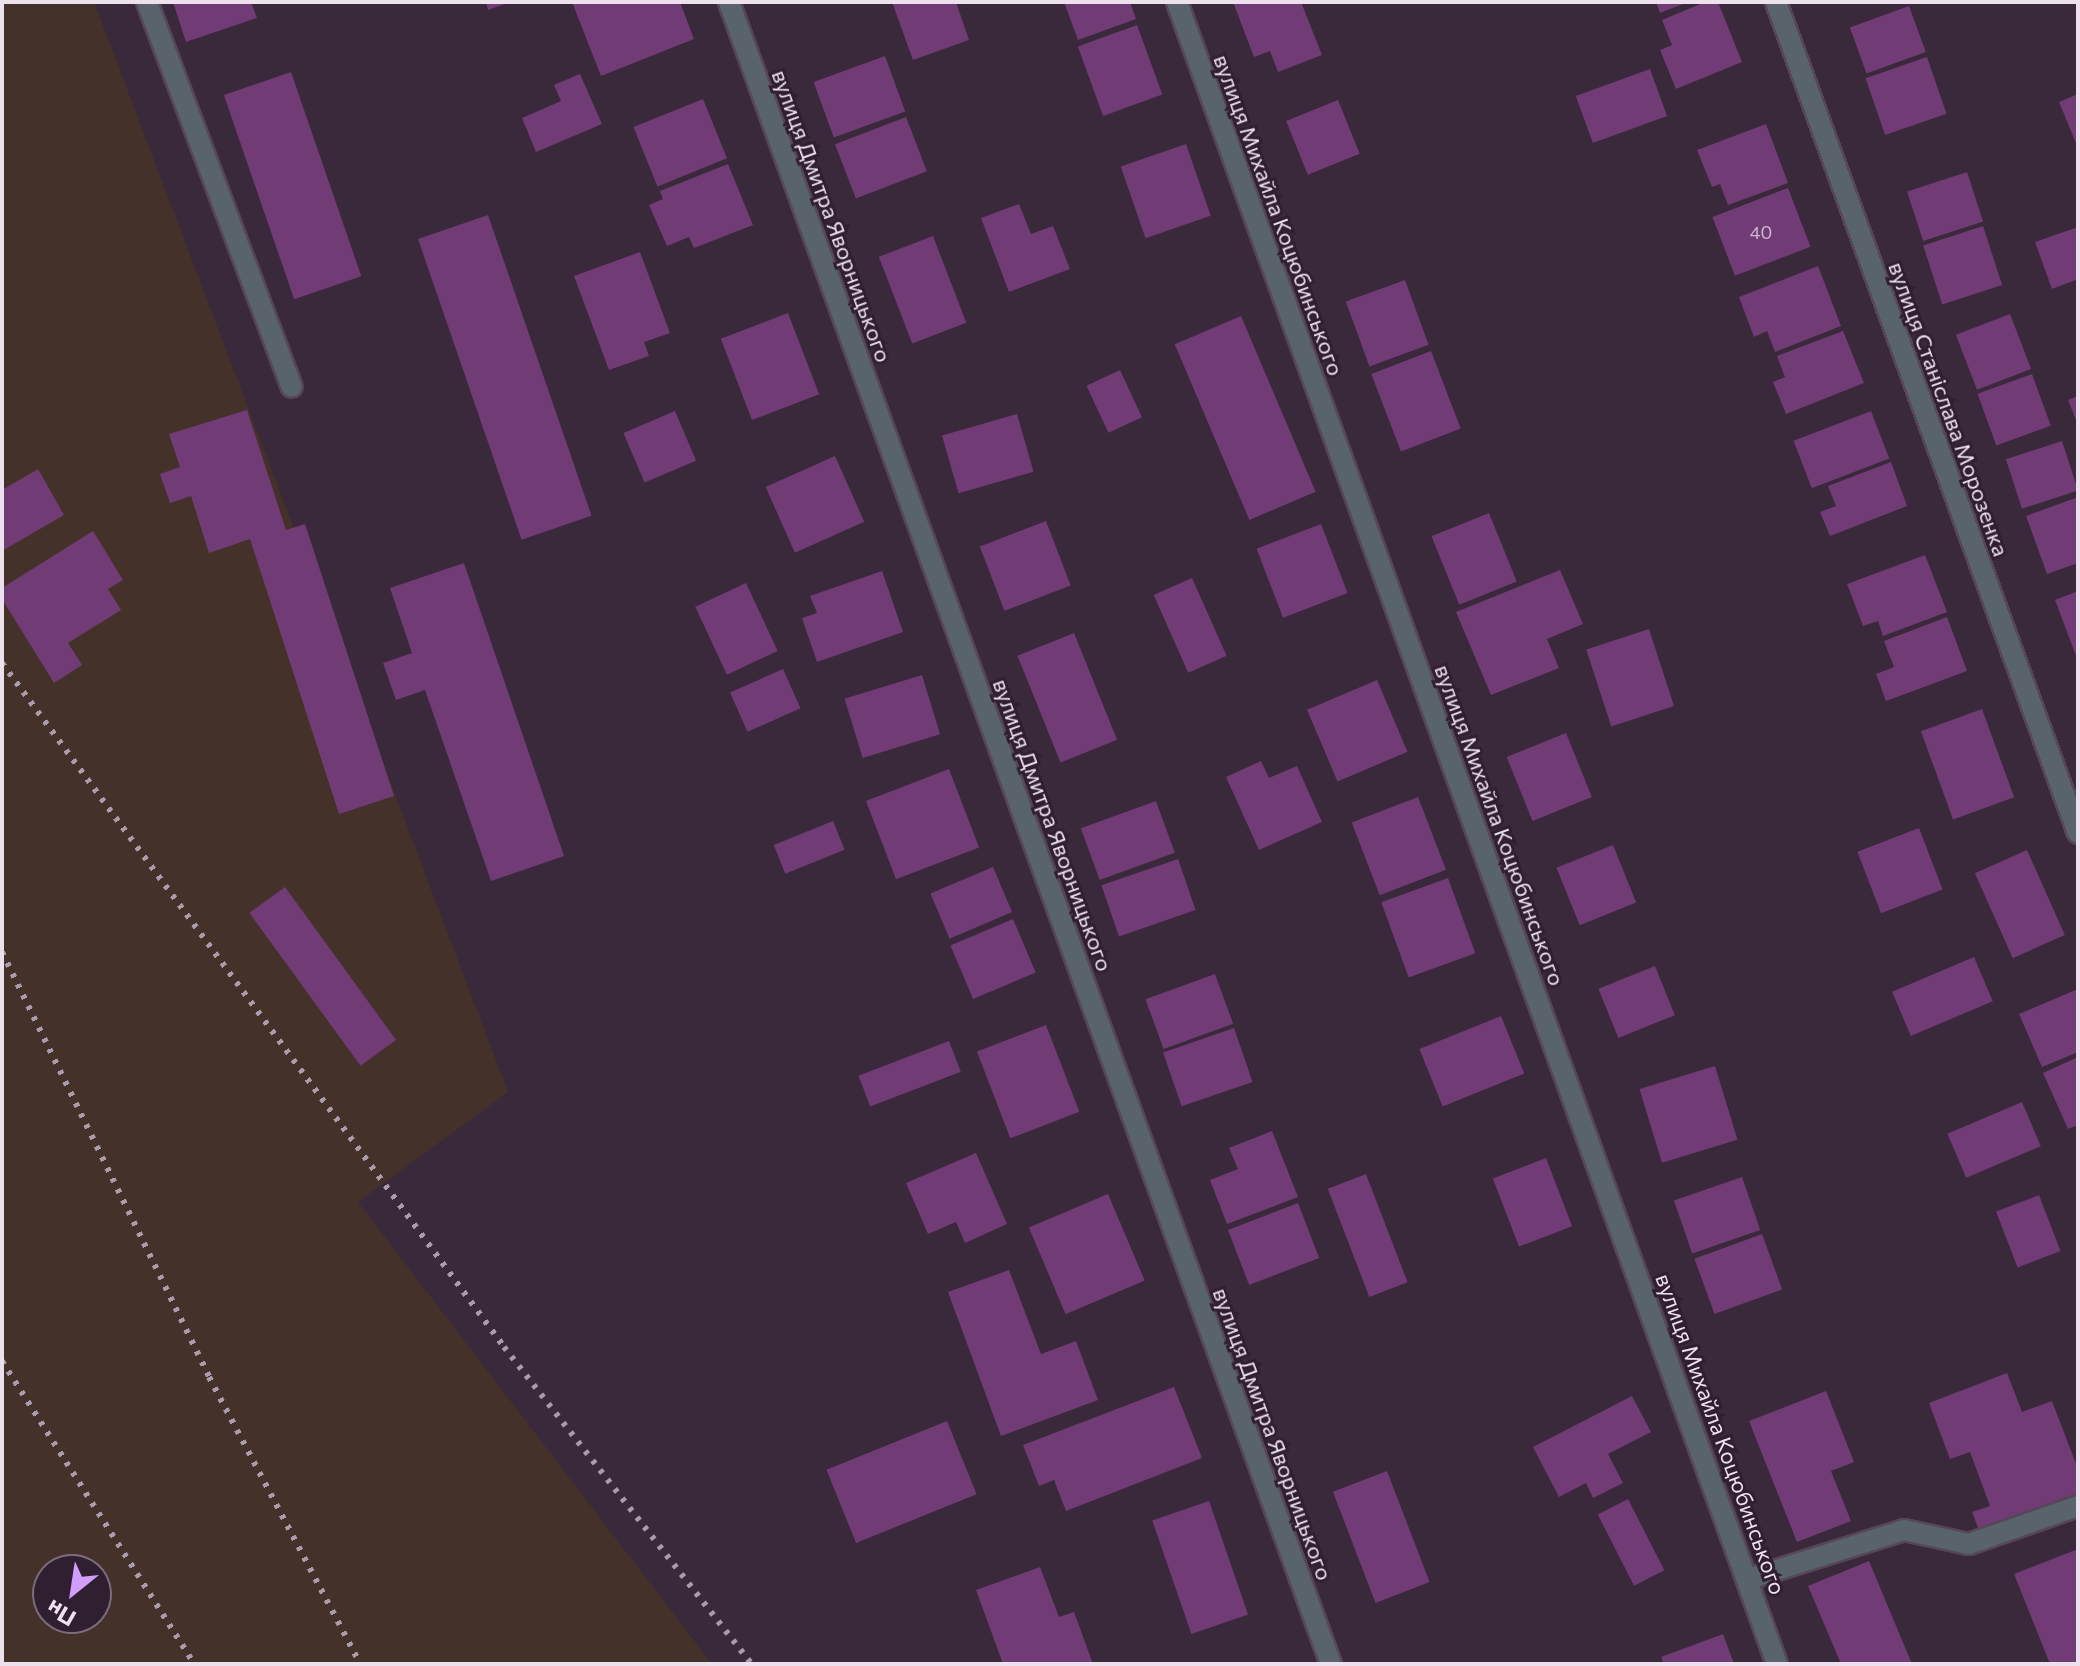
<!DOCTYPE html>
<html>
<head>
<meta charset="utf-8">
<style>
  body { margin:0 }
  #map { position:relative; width:2080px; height:1666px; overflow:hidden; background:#3a283b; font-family:Commissioner,sans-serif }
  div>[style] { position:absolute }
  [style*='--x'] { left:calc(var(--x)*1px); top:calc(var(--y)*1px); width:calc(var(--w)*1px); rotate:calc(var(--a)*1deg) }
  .industrial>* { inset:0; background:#44322a }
  .building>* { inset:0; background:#713b76; transform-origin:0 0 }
  .roads { filter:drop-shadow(2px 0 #574657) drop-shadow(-2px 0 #574657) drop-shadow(0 2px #574657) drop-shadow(0 -2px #574657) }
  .minor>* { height:20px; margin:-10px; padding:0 10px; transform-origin:10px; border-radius:10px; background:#58636b }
  .rail>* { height:6px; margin-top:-3px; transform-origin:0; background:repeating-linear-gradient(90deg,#aa9caa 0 4px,transparent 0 12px) }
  span { translate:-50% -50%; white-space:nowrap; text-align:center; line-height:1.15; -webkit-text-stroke:6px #301e31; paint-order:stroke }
  .number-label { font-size:18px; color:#ceb8cf }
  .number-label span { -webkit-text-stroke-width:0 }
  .street-label { font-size:22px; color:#ede1ed }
  .frame { position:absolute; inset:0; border:4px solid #ede1ed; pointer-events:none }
  .north { position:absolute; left:32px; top:1554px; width:80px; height:80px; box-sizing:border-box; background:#301e31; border:2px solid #7c6c7c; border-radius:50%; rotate:210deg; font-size:22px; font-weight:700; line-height:32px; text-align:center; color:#ede1ed }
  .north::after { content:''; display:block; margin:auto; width:28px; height:36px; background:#d19dfe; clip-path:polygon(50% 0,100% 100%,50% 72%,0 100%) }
</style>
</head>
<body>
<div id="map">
  <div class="industrial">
    <i style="clip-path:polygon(evenodd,2px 2px,94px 2px,508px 1092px,358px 1202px,712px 1664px,2px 1664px,2px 2px,48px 1570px,96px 1570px,96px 1618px,48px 1618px,48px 1570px)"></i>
  </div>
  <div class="building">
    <i style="clip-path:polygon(173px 2px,251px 2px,257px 18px,186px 42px)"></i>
    <i style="clip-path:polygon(486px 2px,510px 2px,488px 10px)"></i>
    <i style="clip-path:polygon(572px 2px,680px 2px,694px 39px,601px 76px)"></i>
    <i style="clip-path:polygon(892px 2px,956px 2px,969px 40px,913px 60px)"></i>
    <i style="clip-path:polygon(1064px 2px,1130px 2px,1136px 19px,1078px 40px)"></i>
    <i style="clip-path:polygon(1233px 2px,1301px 2px,1322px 55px,1278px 72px,1270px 51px,1254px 57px)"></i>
    <i style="clip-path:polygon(1656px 2px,1688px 2px,1660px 13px)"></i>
    <i style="clip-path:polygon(1705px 2px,1718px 2px,1742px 62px,1676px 89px,1660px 50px,1672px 45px,1662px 20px)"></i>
    <i style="left:1909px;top:6px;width:49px;height:63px;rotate:70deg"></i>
    <i style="left:1137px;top:25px;width:74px;height:63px;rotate:70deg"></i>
    <i style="left:885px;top:56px;width:59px;height:76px;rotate:70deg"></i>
    <i style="left:1927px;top:57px;width:60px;height:65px;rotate:71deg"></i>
    <i style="left:1650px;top:69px;width:50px;height:79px;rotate:70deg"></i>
    <i style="left:291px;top:72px;width:216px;height:71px;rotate:71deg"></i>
    <i style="clip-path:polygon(580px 74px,602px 124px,536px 152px,522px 118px,561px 101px,554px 85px)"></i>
    <i style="clip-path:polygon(2078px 94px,2078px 148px,2059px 102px)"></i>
    <i style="left:703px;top:99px;width:64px;height:75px;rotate:68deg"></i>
    <i style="left:1338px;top:100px;width:58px;height:56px;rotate:68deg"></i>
    <i style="left:906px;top:117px;width:58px;height:76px;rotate:69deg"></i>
    <i style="clip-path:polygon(1766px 124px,1788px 183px,1728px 205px,1720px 184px,1712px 187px,1697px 150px)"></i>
    <i style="left:1186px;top:144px;width:76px;height:69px;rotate:71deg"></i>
    <i style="clip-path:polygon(728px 164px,753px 225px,694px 248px,689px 237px,667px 246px,649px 205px,663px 199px,660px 191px)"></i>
    <i style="left:1967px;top:172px;width:52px;height:63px;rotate:72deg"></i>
    <i style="left:1788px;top:188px;width:63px;height:81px;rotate:69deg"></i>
    <i style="clip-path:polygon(1019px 204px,1031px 234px,1053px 226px,1070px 269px,1009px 292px,981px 218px)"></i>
    <i style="left:488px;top:215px;width:318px;height:74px;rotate:71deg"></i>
    <i style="left:1983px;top:226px;width:62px;height:63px;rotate:72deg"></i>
    <i style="clip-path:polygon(2078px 227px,2078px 279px,2052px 289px,2035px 242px)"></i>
    <i style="left:933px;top:236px;width:93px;height:58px;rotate:69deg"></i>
    <i style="clip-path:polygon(640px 252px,670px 333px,644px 342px,649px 356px,609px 370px,574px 276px)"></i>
    <i style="clip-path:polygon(1818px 266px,1841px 326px,1775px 352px,1767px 331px,1754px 337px,1739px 297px)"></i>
    <i style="left:1405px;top:280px;width:69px;height:63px;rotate:70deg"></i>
    <i style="left:788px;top:313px;width:87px;height:72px;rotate:69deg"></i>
    <i style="left:2010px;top:314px;width:59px;height:58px;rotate:69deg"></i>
    <i style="left:1241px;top:316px;width:191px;height:72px;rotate:67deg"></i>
    <i style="clip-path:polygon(1843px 331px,1864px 383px,1786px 414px,1773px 382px,1785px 377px,1777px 356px)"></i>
    <i style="left:1431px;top:351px;width:83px;height:64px;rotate:69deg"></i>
    <i style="left:1120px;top:370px;width:52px;height:37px;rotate:65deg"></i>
    <i style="left:2032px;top:374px;width:55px;height:58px;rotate:70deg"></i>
    <i style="clip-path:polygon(2078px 396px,2078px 425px,2068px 400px)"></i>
    <i style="clip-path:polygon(247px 410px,286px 530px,305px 524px,394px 796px,339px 814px,250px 539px,209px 553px,191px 496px,170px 503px,160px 474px,180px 467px,169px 434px)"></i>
    <i style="left:675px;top:411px;width:54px;height:56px;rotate:67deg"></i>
    <i style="left:1871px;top:411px;width:51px;height:83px;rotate:69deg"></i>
    <i style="left:1017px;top:414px;width:60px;height:78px;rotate:74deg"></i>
    <i style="left:2062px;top:441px;width:52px;height:59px;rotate:72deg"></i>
    <i style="left:835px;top:456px;width:72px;height:76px;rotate:66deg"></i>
    <i style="clip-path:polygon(1891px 462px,1907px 506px,1830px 536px,1820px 512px,1836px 506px,1828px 486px)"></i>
    <i style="clip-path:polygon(38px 469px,64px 515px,2px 551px,2px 490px)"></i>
    <i style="clip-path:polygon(2078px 497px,2078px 563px,2047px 574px,2026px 516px)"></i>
    <i style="left:1489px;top:513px;width:74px;height:62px;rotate:68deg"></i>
    <i style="left:1046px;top:521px;width:69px;height:71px;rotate:69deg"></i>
    <i style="left:1321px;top:524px;width:74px;height:69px;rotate:69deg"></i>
    <i style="clip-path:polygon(93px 531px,123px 580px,108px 589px,121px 610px,68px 643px,82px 665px,54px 683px,2px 599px,2px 588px)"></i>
    <i style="clip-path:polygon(1925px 555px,1947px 612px,1883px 636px,1878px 621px,1863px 626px,1847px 584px)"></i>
    <i style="clip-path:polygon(464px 563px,564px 856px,491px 881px,425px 690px,396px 700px,383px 663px,412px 653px,390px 588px)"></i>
    <i style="clip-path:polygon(1560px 570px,1583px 624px,1547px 639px,1559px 668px,1491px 695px,1456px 612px)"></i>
    <i style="clip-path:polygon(882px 571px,903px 632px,817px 662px,802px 618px,817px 613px,810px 596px)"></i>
    <i style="left:1192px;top:578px;width:85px;height:42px;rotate:66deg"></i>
    <i style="left:746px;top:583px;width:75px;height:56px;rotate:65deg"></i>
    <i style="clip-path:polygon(2078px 591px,2078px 661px,2055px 600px)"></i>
    <i style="clip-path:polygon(1947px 617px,1967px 671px,1886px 701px,1876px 674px,1894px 667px,1884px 641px)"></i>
    <i style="left:1649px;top:629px;width:81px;height:66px;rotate:72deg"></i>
    <i style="left:1074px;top:633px;width:115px;height:61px;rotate:68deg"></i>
    <i style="left:783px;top:669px;width:43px;height:58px;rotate:66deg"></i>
    <i style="left:922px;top:675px;width:62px;height:81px;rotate:73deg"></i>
    <i style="left:1377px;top:680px;width:78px;height:76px;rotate:67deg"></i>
    <i style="left:1982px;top:709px;width:94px;height:65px;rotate:70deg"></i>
    <i style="left:1566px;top:733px;width:69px;height:64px;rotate:68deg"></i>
    <i style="clip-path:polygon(1261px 761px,1269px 778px,1297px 766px,1322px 822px,1259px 850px,1226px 777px)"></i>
    <i style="left:949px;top:769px;width:84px;height:89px;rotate:69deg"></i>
    <i style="left:1418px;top:797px;width:78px;height:71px;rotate:69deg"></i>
    <i style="left:1156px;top:801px;width:55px;height:80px;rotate:70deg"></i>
    <i style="left:833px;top:821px;width:31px;height:64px;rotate:68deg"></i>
    <i style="left:1919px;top:828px;width:66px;height:66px;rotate:69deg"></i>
    <i style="left:1613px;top:845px;width:62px;height:61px;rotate:68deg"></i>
    <i style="left:2027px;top:850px;width:93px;height:57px;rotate:66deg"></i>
    <i style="left:1178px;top:859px;width:54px;height:81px;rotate:71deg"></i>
    <i style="left:993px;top:867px;width:49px;height:68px;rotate:67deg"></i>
    <i style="left:1448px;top:878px;width:80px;height:71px;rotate:70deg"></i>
    <i style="left:285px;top:887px;width:189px;height:44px;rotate:54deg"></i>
    <i style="left:1013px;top:919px;width:58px;height:68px;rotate:67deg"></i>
    <i style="left:1974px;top:957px;width:48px;height:89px;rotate:67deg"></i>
    <i style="left:1655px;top:966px;width:53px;height:61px;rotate:68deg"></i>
    <i style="left:1215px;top:974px;width:53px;height:74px;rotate:70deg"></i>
    <i style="clip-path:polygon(2078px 989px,2078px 1052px,2042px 1067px,2019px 1014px)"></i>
    <i style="left:1501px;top:1016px;width:62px;height:88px;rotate:68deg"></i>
    <i style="left:1046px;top:1025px;width:93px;height:74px;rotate:69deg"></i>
    <i style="left:1234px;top:1028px;width:57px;height:75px;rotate:71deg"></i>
    <i style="left:949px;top:1041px;width:33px;height:97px;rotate:69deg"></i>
    <i style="clip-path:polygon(2078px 1057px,2078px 1125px,2068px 1129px,2043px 1073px)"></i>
    <i style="left:1715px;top:1066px;width:77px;height:79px;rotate:73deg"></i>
    <i style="left:2022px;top:1102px;width:48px;height:81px;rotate:67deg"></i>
    <i style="clip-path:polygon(1272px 1131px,1298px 1197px,1227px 1224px,1210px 1180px,1238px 1169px,1229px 1148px)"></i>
    <i style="clip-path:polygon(976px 1153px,1007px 1224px,965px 1243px,956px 1222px,928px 1234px,906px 1183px)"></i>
    <i style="left:1546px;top:1158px;width:73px;height:57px;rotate:69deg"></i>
    <i style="left:1366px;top:1174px;width:116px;height:41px;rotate:69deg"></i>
    <i style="left:1742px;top:1177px;width:56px;height:72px;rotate:71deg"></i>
    <i style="left:1108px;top:1194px;width:94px;height:86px;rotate:67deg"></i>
    <i style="left:2039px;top:1195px;width:60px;height:46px;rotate:69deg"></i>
    <i style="left:1298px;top:1203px;width:59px;height:75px;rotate:69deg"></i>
    <i style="left:1762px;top:1234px;width:59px;height:72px;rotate:70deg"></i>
    <i style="clip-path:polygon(1009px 1270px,1041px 1354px,1076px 1341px,1098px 1400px,1001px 1436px,948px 1292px)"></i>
    <i style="clip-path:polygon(2007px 1373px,2022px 1412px,2052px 1401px,2078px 1469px,2078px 1496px,1980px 1533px,1972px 1512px,1990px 1506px,1970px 1452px,1950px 1459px,1929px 1403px)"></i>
    <i style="clip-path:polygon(1174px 1387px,1202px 1458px,1066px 1511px,1054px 1480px,1039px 1486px,1023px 1445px)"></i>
    <i style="clip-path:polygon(1826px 1391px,1854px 1462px,1831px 1471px,1851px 1521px,1797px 1542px,1749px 1421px)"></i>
    <i style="clip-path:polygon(1632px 1396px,1651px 1432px,1608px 1454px,1623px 1483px,1593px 1498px,1586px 1483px,1559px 1497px,1533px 1447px)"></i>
    <i style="left:947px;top:1421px;width:79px;height:130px;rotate:68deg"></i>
    <i style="left:1387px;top:1471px;width:119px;height:58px;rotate:69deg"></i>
    <i style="left:1628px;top:1499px;width:80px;height:34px;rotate:63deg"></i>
    <i style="left:1209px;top:1501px;width:120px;height:60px;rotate:71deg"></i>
    <i style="clip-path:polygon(2078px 1549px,2078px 1662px,2050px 1664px,2014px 1574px)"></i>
    <i style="clip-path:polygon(1869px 1561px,1912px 1664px,1841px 1664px,1808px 1586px)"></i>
    <i style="clip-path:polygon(1040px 1567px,1059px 1617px,1074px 1612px,1093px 1664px,1003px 1664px,976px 1590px)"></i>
    <i style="clip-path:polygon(1723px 1634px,1734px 1664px,1664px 1664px,1661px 1657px)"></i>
  </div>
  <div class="roads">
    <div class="minor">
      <i style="--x:147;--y:2;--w:411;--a:69.4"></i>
      <i style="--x:729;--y:2;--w:1768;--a:70.09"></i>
      <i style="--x:1177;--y:2;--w:1767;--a:70.15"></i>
      <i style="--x:1776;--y:2;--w:884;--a:70.03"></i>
      <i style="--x:1748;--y:1579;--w:164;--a:-17.4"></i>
      <i style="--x:1904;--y:1530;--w:66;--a:12.2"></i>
      <i style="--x:1969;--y:1544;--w:115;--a:-19.2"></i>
    </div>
  </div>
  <div class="rail">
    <i style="--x:2;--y:663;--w:848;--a:53.72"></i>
    <i style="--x:504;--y:1347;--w:402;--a:52"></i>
    <i style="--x:2;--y:952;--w:473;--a:64"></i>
    <i style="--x:209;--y:1377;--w:324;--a:62.2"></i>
    <i style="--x:2;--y:1361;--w:359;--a:57.6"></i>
  </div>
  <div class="number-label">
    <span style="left:1761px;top:232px">40</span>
  </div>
  <div class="street-label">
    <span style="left:1279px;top:215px;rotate:70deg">вулиця Михайла Коцюбинського</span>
    <span style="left:832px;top:216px;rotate:70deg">вулиця Дмитра Яворницького</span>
    <span style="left:1949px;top:409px;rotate:70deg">вулиця Станіслава Морозенка</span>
    <span style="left:1053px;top:825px;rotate:70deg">вулиця Дмитра Яворницького</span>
    <span style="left:1500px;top:825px;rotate:70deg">вулиця Михайла Коцюбинського</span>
    <span style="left:1273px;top:1434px;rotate:70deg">вулиця Дмитра Яворницького</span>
    <span style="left:1721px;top:1434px;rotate:70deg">вулиця Михайла Коцюбинського</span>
  </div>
  <div class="frame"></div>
  <div class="north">Пн</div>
</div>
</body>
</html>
